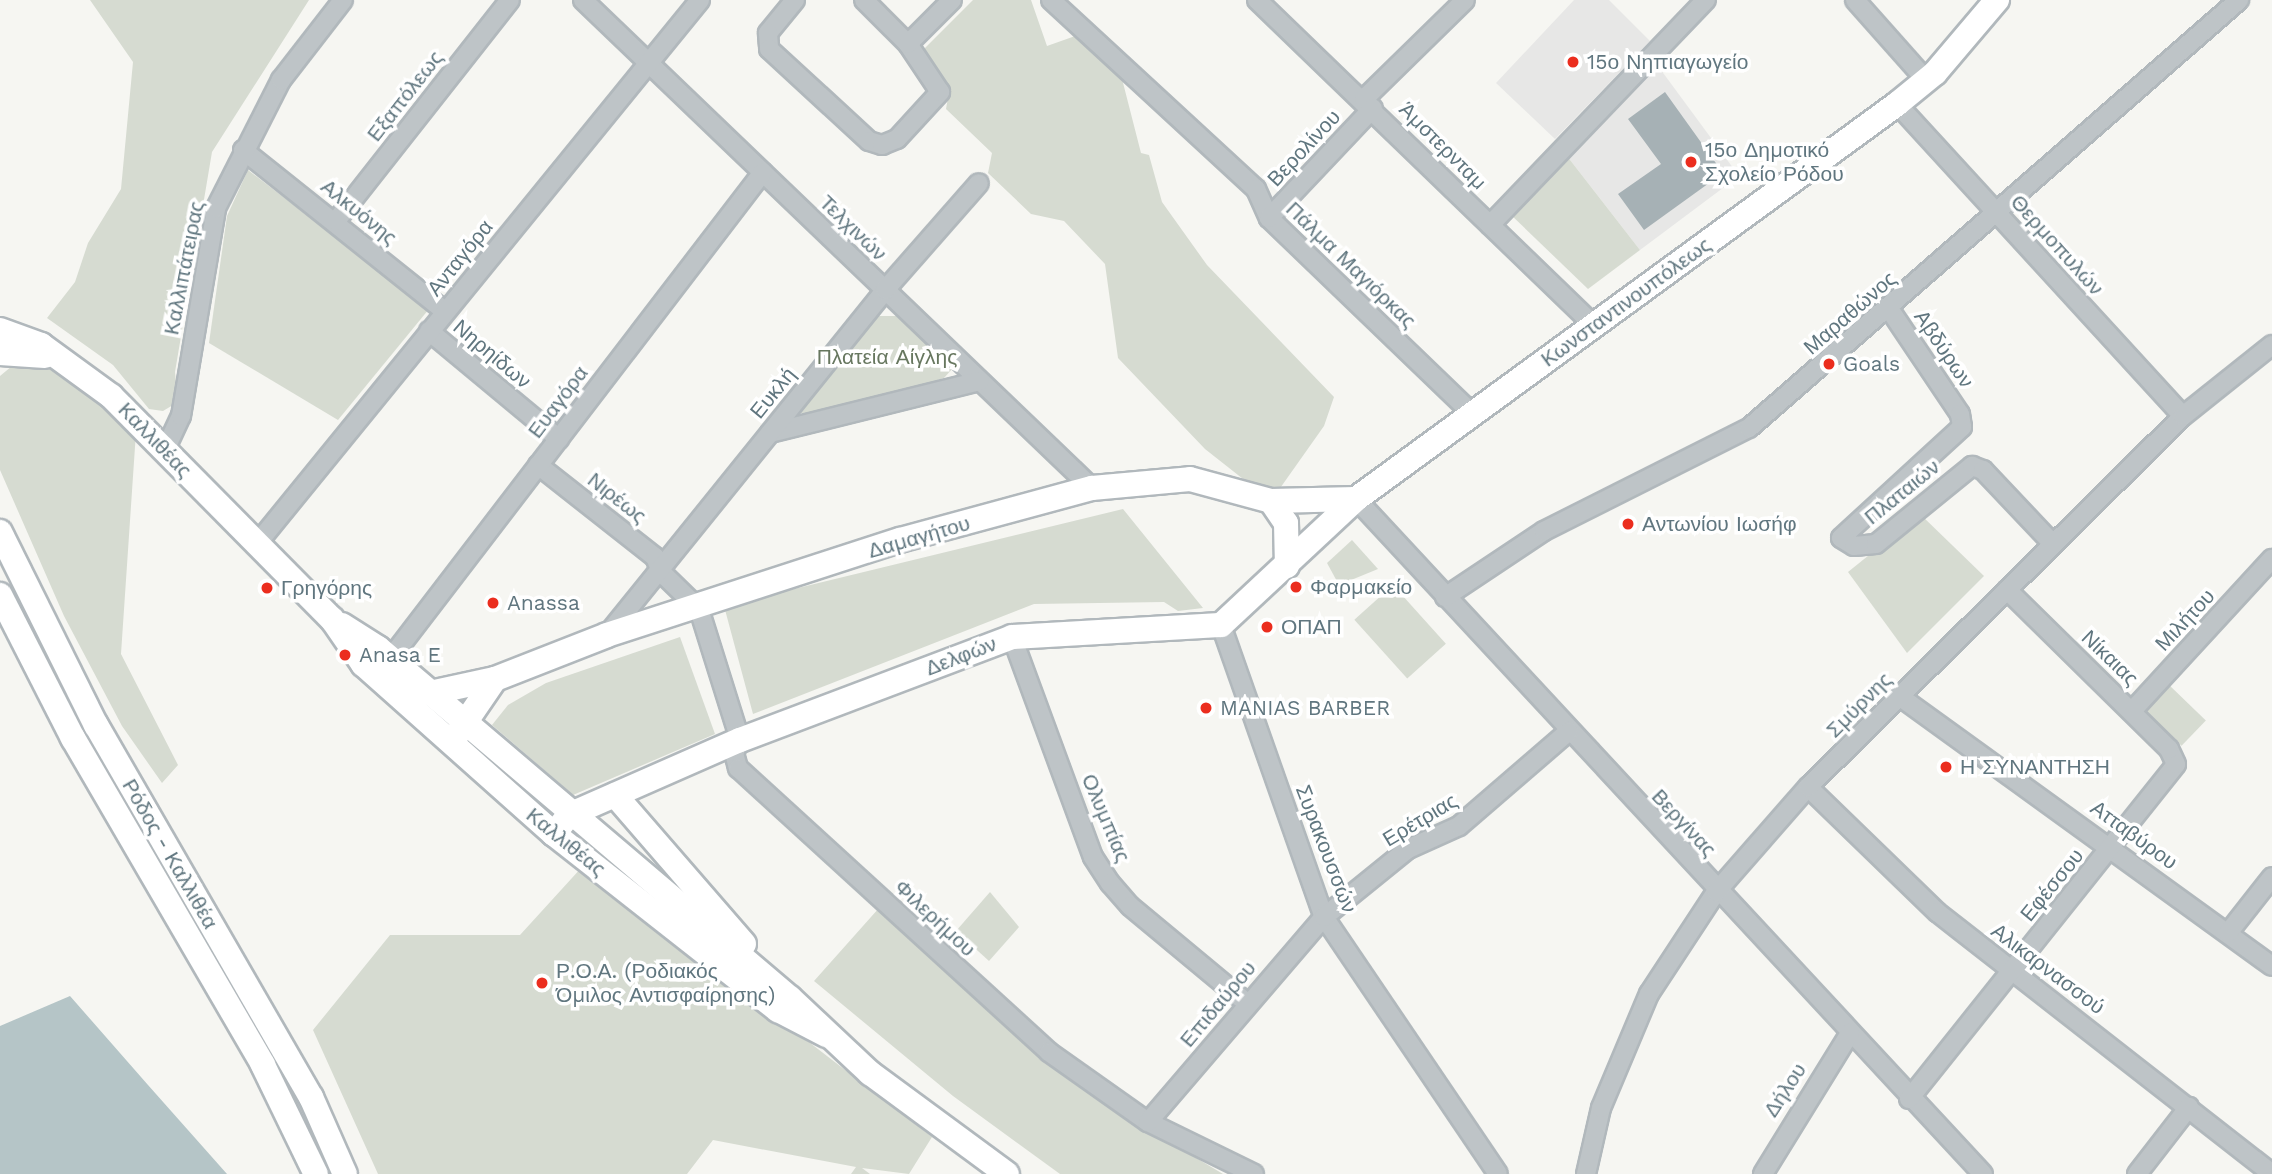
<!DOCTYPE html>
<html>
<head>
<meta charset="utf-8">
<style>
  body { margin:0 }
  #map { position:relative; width:2272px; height:1174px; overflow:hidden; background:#f6f6f2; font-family:"Work Sans",sans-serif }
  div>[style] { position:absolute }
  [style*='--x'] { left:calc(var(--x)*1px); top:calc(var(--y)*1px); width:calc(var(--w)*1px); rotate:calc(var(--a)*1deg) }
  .built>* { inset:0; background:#e7e7e6 }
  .green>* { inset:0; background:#d6dbd1; transform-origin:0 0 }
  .water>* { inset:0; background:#b5c5c7 }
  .building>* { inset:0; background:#a6b1b5 }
  .roads { filter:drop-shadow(2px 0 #b1b8bc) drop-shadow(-2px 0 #b1b8bc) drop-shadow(0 2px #b1b8bc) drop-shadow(0 -2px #b1b8bc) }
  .street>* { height:18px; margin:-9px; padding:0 9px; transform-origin:9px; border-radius:9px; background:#bec4c7 }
  .secondary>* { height:24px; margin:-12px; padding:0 12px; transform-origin:12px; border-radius:12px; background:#fff }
  .dots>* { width:19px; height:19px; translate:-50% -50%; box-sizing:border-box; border:4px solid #fff; border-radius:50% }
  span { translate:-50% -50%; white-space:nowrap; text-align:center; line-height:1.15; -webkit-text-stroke:7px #fff; paint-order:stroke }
  .poi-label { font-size:21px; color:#60767f }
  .left { translate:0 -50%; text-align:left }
  .street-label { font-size:21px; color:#60767f }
  .park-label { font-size:21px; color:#67775f }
</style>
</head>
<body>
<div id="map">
  <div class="built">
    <i style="clip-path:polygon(1574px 0,1609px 0,1650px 41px,1555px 139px,1496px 83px)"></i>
    <i style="clip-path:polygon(1658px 66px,1739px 176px,1640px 250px,1567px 156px)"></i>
  </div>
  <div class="green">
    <i style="clip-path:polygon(90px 0,309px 0,212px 152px,175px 372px,177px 393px,173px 405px,163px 411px,149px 409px,113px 365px,47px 318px,75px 282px,88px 243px,121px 189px,133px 62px)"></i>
    <i style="clip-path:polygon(973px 0,1031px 0,1047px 46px,1078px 35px,1120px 71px,1141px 153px,1149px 155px,1162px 202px,1207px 265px,1334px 397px,1324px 426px,1271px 501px,1205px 449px,1118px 358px,1105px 264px,1064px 221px,1031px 214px,988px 173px,992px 153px,946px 109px,949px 92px,920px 53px)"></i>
    <i style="clip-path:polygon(1567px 156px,1640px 250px,1588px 289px,1509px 213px)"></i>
    <i style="clip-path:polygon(248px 170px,429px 309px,338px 420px,209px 343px,227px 216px)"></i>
    <i style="clip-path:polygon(875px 316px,896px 316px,953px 368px,944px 378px,811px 420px,799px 411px)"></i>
    <i style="clip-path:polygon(32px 363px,63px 373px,136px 432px,121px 654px,178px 765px,162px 783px,122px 726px,64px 616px,0 470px,0 376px,12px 366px)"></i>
    <i style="clip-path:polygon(1123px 509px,1203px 608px,1178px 611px,1164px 602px,1034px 604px,753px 714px,724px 606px)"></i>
    <i style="clip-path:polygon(1920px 514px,1984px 576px,1907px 653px,1848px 572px)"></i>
    <i style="clip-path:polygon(1352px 540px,1378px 569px,1339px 585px,1327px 563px)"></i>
    <i style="left:1393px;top:585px;width:79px;height:52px;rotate:48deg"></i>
    <i style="clip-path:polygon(680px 637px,715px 734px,573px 795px,492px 725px,508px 705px,546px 683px)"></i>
    <i style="left:2167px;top:683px;width:54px;height:35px;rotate:44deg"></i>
    <i style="clip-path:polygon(582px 867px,932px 1137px,909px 1174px,862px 1168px,870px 1174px,851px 1174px,856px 1167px,713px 1140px,687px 1174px,378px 1174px,313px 1030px,390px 935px,520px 935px)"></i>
    <i style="clip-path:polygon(990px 892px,1019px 927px,989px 961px,956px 931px)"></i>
    <i style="clip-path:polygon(879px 908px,1096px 1098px,1223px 1174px,1060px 1174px,953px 1096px,814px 981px)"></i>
  </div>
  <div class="water">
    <i style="clip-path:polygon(70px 996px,148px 1085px,227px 1174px,0 1174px,0 1026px)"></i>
  </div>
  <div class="building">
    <i style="clip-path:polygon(1665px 92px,1723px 173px,1644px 230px,1618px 194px,1661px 164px,1628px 119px)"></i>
  </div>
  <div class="roads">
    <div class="street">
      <i style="--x:583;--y:0;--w:705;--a:43.79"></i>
      <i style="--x:795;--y:0;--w:43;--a:129.3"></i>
      <i style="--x:768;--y:33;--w:16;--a:86"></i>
      <i style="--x:769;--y:49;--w:136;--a:42.6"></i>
      <i style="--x:869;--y:141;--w:14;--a:17"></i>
      <i style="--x:882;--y:145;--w:16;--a:-22"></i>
      <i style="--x:897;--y:139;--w:64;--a:-47.5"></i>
      <i style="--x:940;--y:92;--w:58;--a:-123.7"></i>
      <i style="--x:908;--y:44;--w:62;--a:-135"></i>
      <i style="--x:1051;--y:0;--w:279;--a:42.7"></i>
      <i style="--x:1256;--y:189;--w:32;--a:66"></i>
      <i style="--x:1269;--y:218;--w:283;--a:43.9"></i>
      <i style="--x:1257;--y:0;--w:469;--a:44"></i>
      <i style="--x:1855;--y:0;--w:95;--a:48.4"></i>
      <i style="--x:908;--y:44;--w:62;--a:-45"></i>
      <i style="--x:1364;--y:99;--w:141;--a:-44.4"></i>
      <i style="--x:1897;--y:104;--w:423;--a:47.5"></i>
      <i style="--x:243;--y:150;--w:258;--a:38.6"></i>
      <i style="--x:1269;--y:218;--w:151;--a:-46.6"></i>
      <i style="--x:336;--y:221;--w:281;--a:-51.8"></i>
      <i style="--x:1490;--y:225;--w:312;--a:-46.2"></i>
      <i style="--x:1890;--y:310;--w:125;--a:56.1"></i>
      <i style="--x:1960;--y:414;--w:13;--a:81"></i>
      <i style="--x:1962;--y:427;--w:164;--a:137.5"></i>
      <i style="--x:1841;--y:538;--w:15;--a:32"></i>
      <i style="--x:1854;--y:546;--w:22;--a:-5"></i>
      <i style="--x:1876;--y:544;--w:124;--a:-39.1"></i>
      <i style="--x:1972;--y:466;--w:12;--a:20"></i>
      <i style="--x:1983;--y:470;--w:102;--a:46.6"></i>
      <i style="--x:429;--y:331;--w:169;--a:39.7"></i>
      <i style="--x:770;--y:433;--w:216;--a:-13.9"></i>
      <i style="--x:165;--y:450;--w:38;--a:-65"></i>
      <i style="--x:181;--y:416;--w:211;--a:-80.4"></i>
      <i style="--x:216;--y:208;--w:144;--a:-63.1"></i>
      <i style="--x:281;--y:80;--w:101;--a:-52.2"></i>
      <i style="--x:538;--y:465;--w:149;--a:38.2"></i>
      <i style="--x:655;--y:557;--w:16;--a:68"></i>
      <i style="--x:661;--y:572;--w:53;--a:44.2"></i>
      <i style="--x:699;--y:609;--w:137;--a:72.6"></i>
      <i style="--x:740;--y:740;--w:14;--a:115"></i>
      <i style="--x:734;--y:753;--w:16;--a:75"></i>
      <i style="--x:738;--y:768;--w:421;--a:42.4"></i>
      <i style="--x:1049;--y:1052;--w:121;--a:35.3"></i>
      <i style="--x:1148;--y:1122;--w:118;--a:26.1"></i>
      <i style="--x:1356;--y:499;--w:921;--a:47.11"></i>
      <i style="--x:256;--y:545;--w:703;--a:-50.83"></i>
      <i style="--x:1445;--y:597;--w:119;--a:-33.7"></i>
      <i style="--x:1544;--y:531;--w:229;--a:-26.7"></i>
      <i style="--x:1749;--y:428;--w:651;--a:-41.14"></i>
      <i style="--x:1221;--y:625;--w:310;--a:70.6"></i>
      <i style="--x:1324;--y:917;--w:310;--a:55.9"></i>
      <i style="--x:607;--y:635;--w:443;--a:-51.1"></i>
      <i style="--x:885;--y:290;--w:142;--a:-48.7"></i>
      <i style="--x:1012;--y:637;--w:234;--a:69.8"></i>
      <i style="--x:1093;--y:857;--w:31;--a:57"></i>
      <i style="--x:1110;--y:883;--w:30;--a:49"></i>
      <i style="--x:1130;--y:906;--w:153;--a:39.7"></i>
      <i style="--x:390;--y:659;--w:613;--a:-52.55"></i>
      <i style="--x:1899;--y:696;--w:460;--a:35.9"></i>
      <i style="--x:2132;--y:711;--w:207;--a:-47.4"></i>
      <i style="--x:1808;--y:787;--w:180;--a:44.1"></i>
      <i style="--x:1937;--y:912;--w:425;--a:38"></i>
      <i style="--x:2228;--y:933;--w:71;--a:-51.8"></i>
      <i style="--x:1909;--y:1099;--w:428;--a:-51.4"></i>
      <i style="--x:2176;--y:764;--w:17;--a:-115"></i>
      <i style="--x:2169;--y:749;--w:227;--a:-135.5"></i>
      <i style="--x:1148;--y:1122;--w:270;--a:-49.4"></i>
      <i style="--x:1324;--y:917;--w:108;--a:-39"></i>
      <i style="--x:1408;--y:849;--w:56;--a:-24.3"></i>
      <i style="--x:1459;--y:826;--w:145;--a:-40.8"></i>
      <i style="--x:1586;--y:1174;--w:68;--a:-77.2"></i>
      <i style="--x:1601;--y:1108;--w:124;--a:-67.2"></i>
      <i style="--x:1649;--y:994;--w:122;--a:-56.7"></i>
      <i style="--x:1716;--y:892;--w:140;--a:-48.8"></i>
      <i style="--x:1808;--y:787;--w:528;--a:-44.69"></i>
      <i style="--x:2183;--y:416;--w:114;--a:-38.6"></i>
      <i style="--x:1763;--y:1174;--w:166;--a:-58.3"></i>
      <i style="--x:2137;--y:1174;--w:85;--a:-52.2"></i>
    </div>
    <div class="secondary">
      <i style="--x:0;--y:330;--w:44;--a:20.1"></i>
      <i style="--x:41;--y:345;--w:87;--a:36.1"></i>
      <i style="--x:111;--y:396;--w:314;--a:45.3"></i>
      <i style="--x:332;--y:619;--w:55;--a:55.4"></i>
      <i style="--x:363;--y:664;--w:256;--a:41.7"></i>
      <i style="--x:554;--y:834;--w:285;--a:38.2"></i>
      <i style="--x:778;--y:1010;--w:54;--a:27.5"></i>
      <i style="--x:0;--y:353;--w:45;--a:3.8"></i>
      <i style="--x:1271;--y:501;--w:27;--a:56"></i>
      <i style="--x:1286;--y:523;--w:43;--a:88.7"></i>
      <i style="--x:0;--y:532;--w:216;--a:63.6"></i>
      <i style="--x:96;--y:725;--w:430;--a:60"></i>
      <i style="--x:311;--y:1097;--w:84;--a:66.2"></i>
      <i style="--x:0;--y:595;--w:161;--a:63"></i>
      <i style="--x:73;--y:738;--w:378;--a:59.8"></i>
      <i style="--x:263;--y:1065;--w:121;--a:64.1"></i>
      <i style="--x:342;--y:625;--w:43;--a:32.6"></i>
      <i style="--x:378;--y:648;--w:541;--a:40.35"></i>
      <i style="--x:790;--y:998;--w:110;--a:43.2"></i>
      <i style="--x:870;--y:1073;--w:170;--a:36.4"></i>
      <i style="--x:430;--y:693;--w:66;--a:-12.2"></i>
      <i style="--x:495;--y:679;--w:120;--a:-21.4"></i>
      <i style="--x:607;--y:635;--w:308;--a:-18"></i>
      <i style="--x:900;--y:540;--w:199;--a:-15.2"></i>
      <i style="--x:1092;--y:488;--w:98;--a:-5.2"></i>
      <i style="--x:1190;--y:479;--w:84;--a:15.2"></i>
      <i style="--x:1271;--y:501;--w:85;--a:-1.3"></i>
      <i style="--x:456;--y:736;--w:69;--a:-55.6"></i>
      <i style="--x:615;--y:795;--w:197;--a:49.1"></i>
      <i style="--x:554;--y:834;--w:24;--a:-52"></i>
      <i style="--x:569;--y:815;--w:187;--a:-23.7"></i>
      <i style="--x:740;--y:740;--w:291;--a:-20.7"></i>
      <i style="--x:1012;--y:637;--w:209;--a:-3.3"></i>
      <i style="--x:1221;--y:625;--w:185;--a:-43"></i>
      <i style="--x:1356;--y:499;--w:670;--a:-36.13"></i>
      <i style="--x:1897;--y:104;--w:49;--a:-39.2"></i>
      <i style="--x:1935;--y:73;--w:96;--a:-49.7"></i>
    </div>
  </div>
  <div class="dots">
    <i style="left:1573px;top:62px;background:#eb2d1e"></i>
    <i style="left:1691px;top:162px;background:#eb2d1e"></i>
    <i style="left:1829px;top:364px;background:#eb2d1e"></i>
    <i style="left:1628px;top:524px;background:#eb2d1e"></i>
    <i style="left:1296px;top:587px;background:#eb2d1e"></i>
    <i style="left:267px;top:588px;background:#eb2d1e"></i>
    <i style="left:493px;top:603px;background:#eb2d1e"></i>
    <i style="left:1267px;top:627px;background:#eb2d1e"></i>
    <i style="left:345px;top:655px;background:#eb2d1e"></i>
    <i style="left:1206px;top:708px;background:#eb2d1e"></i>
    <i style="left:1946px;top:767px;background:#eb2d1e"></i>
    <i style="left:542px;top:983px;background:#eb2d1e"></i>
  </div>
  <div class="poi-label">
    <span class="left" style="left:1587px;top:62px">15ο Νηπιαγωγείο</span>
    <span class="left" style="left:1705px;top:162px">15ο Δημοτικό<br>Σχολείο Ρόδου</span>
    <span class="left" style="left:1843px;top:364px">Goals</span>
    <span class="left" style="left:1642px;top:524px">Αντωνίου Ιωσήφ</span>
    <span class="left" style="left:1310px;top:587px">Φαρμακείο</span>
    <span class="left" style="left:281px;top:588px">Γρηγόρης</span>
    <span class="left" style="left:507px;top:603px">Anassa</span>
    <span class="left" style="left:1281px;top:627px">ΟΠΑΠ</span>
    <span class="left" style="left:359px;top:655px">Anasa E</span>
    <span class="left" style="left:1220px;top:708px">MANIAS BARBER</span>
    <span class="left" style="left:1960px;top:767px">Η ΣΥΝΑΝΤΗΣΗ</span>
    <span class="left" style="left:556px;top:983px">Ρ.Ο.Α. (Ροδιακός<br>Όμιλος Αντισφαίρησης)</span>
  </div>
  <div class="street-label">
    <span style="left:405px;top:96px;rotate:-52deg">Εξαπόλεως</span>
    <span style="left:1443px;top:146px;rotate:45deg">Άμστερνταμ</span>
    <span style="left:1304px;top:148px;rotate:-47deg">Βερολίνου</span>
    <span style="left:359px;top:212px;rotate:39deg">Αλκυόνης</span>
    <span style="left:853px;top:228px;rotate:44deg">Τελχινών</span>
    <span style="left:2057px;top:245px;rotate:48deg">Θερμοπυλών</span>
    <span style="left:460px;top:258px;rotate:-51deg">Ανταγόρα</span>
    <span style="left:1351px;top:265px;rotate:44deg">Πάλμα Μαγιόρκας</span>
    <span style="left:184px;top:268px;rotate:-79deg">Καλλιπάτειρας</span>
    <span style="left:1626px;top:302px;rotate:-36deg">Κωνσταντινουπόλεως</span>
    <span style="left:1850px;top:313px;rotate:-41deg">Μαραθώνος</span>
    <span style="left:1944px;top:349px;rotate:56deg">Αβδύρων</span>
    <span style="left:492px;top:354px;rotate:40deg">Νηρηίδων</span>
    <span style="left:773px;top:393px;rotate:-51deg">Ευκλή</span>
    <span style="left:558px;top:402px;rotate:-53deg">Ευαγόρα</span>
    <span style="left:155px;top:440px;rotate:46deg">Καλλιθέας</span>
    <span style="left:1902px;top:492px;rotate:-39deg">Πλαταιών</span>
    <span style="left:617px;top:498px;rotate:38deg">Νιρέως</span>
    <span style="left:919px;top:537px;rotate:-16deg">Δαμαγήτου</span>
    <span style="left:2185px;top:620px;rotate:-47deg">Μιλήτου</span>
    <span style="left:961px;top:656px;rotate:-21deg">Δελφών</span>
    <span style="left:2110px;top:658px;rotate:44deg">Νίκαιας</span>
    <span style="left:1859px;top:705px;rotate:-45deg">Σμύρνης</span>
    <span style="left:1106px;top:818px;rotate:67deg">Ολυμπίας</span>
    <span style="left:1420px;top:820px;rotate:-31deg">Ερέτριας</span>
    <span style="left:1684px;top:823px;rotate:47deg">Βεργίνας</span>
    <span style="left:2134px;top:835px;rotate:36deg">Ατταβύρου</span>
    <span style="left:566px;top:842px;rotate:39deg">Καλλιθέας</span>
    <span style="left:1326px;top:849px;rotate:69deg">Συρακουσσών</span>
    <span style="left:170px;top:854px;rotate:60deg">Ρόδος - Καλλιθέα</span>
    <span style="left:2052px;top:885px;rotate:-51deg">Εφέσσου</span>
    <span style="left:935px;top:918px;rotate:43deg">Φιλερήμου</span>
    <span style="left:2048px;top:969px;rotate:37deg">Αλικαρνασσού</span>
    <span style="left:1218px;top:1004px;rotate:-50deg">Επιδαύρου</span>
    <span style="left:1785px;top:1090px;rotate:-57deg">Δήλου</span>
  </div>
  <div class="park-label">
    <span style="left:887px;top:357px">Πλατεία Αίγλης</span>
  </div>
</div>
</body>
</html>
